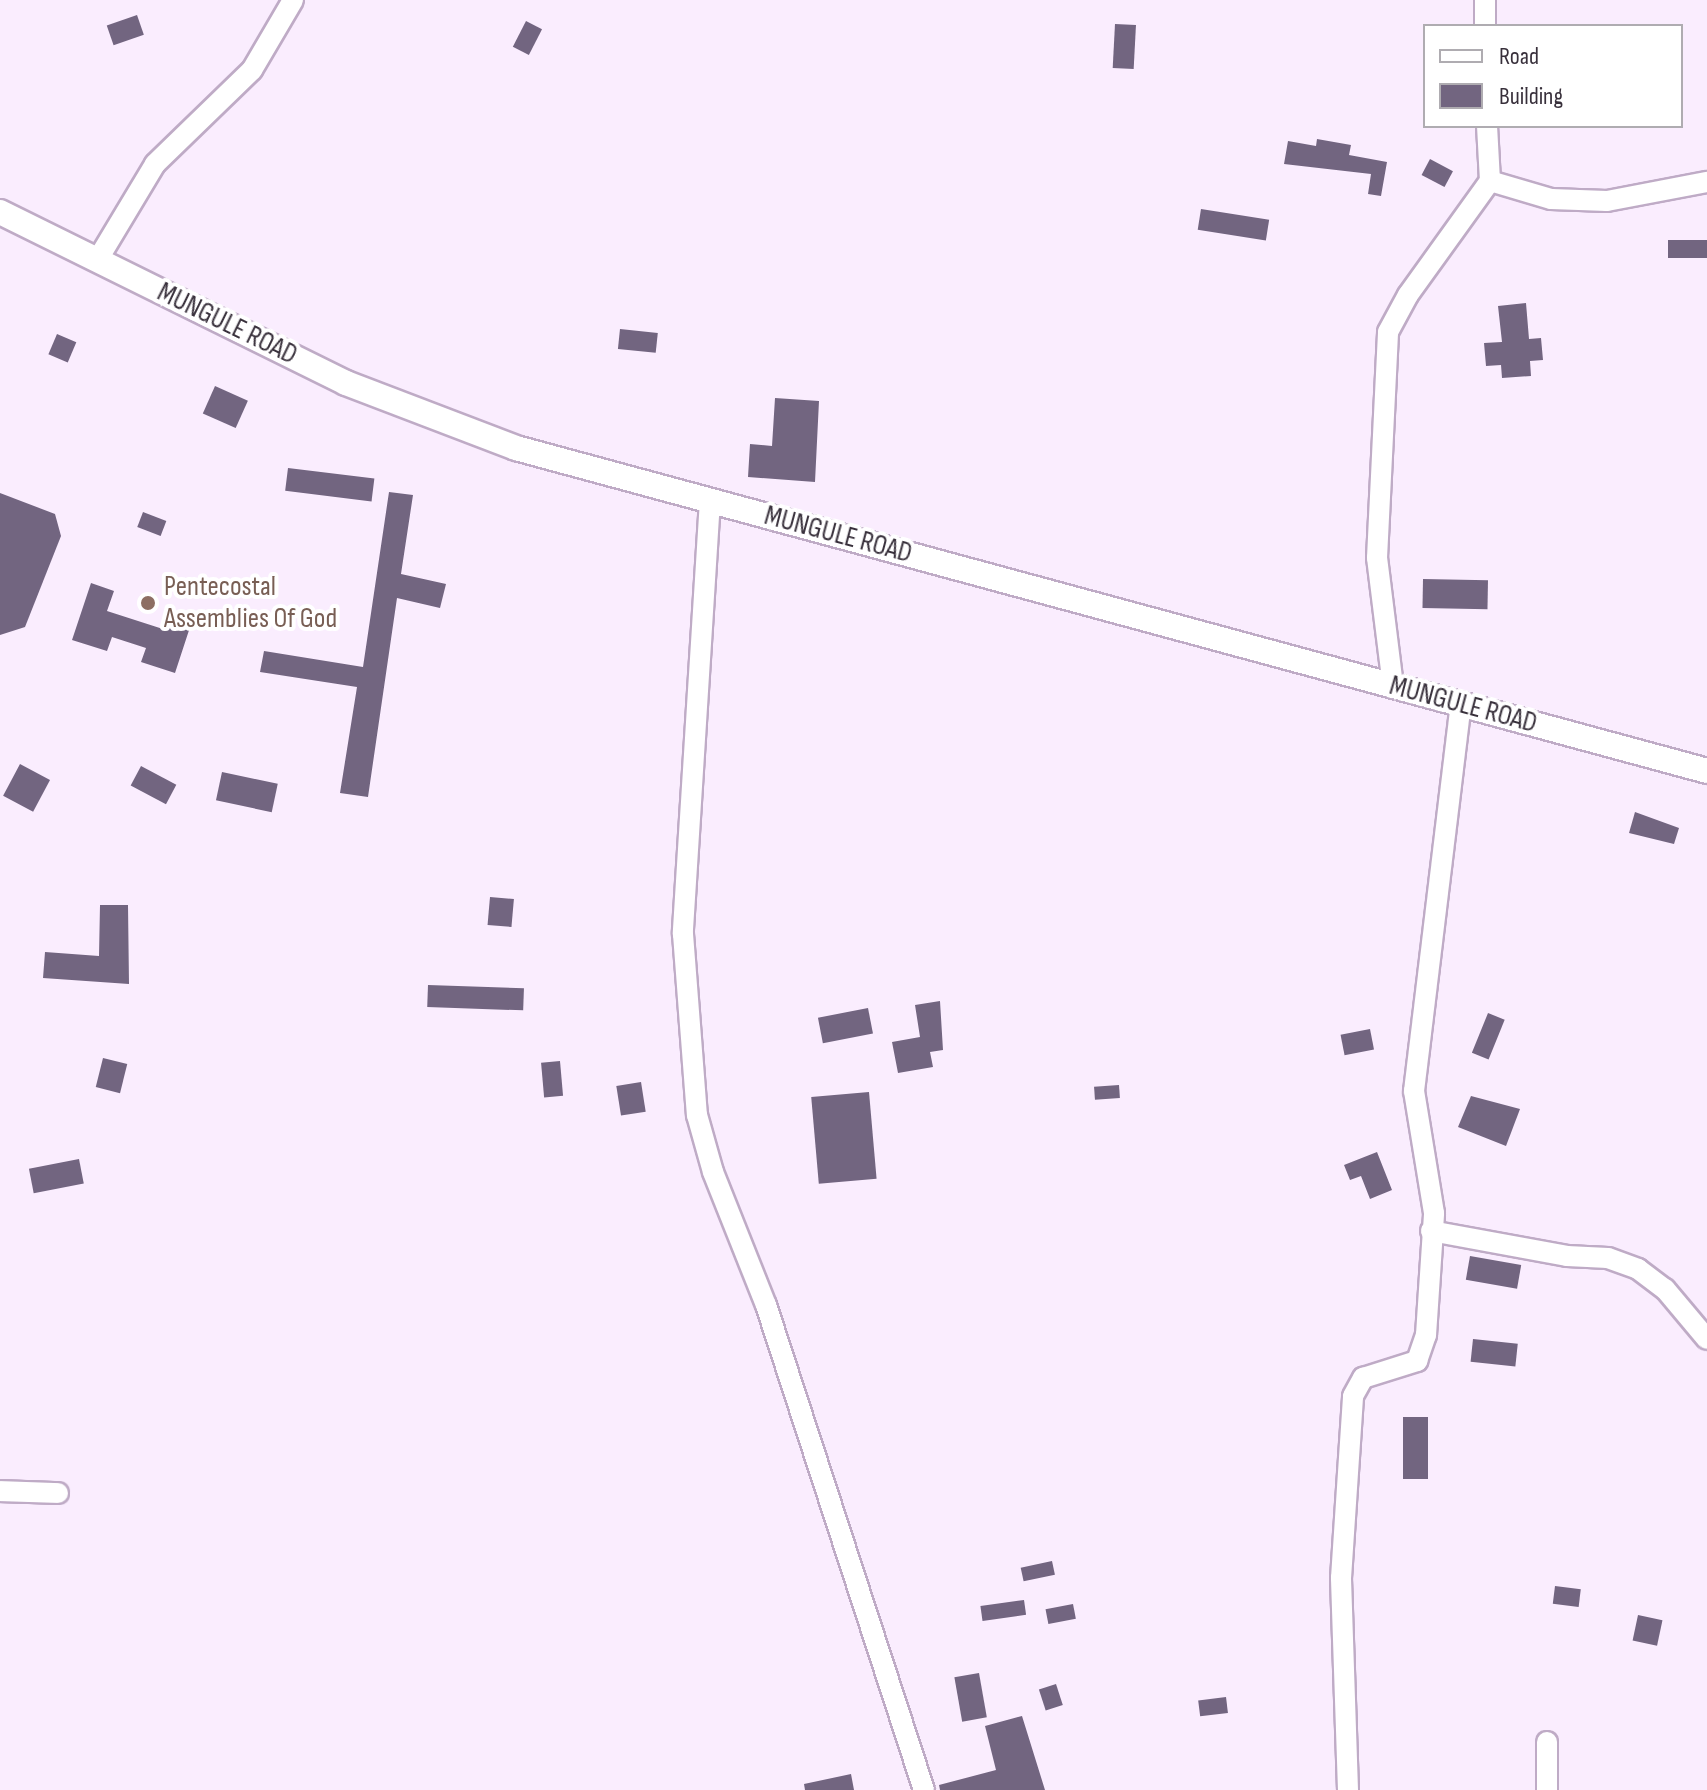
<!DOCTYPE html>
<html>
<head>
<meta charset="utf-8">
<style>
  body { margin:0 }
  #map { position:relative; width:1707px; height:1790px; overflow:hidden; background:#faedfe; font-family:"Sofia Sans Condensed",sans-serif }
  div>[style] { position:absolute }
  [style*='--x'] { left:calc(var(--x)*1px); top:calc(var(--y)*1px); width:calc(var(--w)*1px); rotate:calc(var(--a)*1deg) }
  .building>* { inset:0; background:#726580; transform-origin:0 0 }
  .roads { filter:drop-shadow(2px 0 #bfabc6) drop-shadow(-2px 0 #bfabc6) drop-shadow(0 2px #bfabc6) drop-shadow(0 -2px #bfabc6) }
  .minor>* { height:20px; margin:-10px; padding:0 10px; transform-origin:10px; border-radius:10px; background:#fff }
  .tertiary>* { height:24px; margin:-12px; padding:0 12px; transform-origin:12px; border-radius:12px; background:#fff }
  .dots>* { width:22px; height:22px; translate:-50% -50%; box-sizing:border-box; border:4px solid #fff; border-radius:50% }
  span { translate:-50% -50%; white-space:nowrap; text-align:center; line-height:1.15; -webkit-text-stroke:8px #fff; paint-order:stroke }
  .street-label { font-size:28px; color:#38303b }
  .education-label { font-size:28px; color:#785e54 }
  .left { translate:0 -50%; text-align:left }
  .legend { position:absolute; left:1423px; top:24px; width:260px; height:104px; box-sizing:border-box; background:#fff; border:2px solid #afacb1; margin:0; padding:10px 14px; list-style:none; font-size:24px; color:#38303b }
  .legend li { display:flex; align-items:center; gap:16px; height:40px }
  .legend b { width:40px; border:2px solid #afacb1 }
</style>
</head>
<body>
<div id="map">
  <div class="building">
    <i style="left:137px;top:15px;width:21px;height:32px;rotate:71deg"></i>
    <i style="left:526px;top:21px;width:18px;height:29px;rotate:27deg"></i>
    <i style="left:1115px;top:24px;width:21px;height:44px;rotate:3deg"></i>
    <i style="clip-path:polygon(1317px 139px,1351px 145px,1349px 155px,1387px 162px,1381px 196px,1368px 194px,1371px 174px,1284px 164px,1288px 141px,1316px 146px)"></i>
    <i style="left:1430px;top:159px;width:26px;height:18px;rotate:28deg"></i>
    <i style="left:1201px;top:209px;width:69px;height:21px;rotate:9deg"></i>
    <i style="left:1668px;top:240px;width:39px;height:18px"></i>
    <i style="clip-path:polygon(1526px 303px,1529px 339px,1541px 338px,1543px 360px,1530px 361px,1531px 376px,1502px 378px,1501px 365px,1486px 366px,1484px 343px,1502px 342px,1498px 306px)"></i>
    <i style="left:620px;top:329px;width:38px;height:20px;rotate:6deg"></i>
    <i style="left:57px;top:334px;width:21px;height:22px;rotate:23deg"></i>
    <i style="left:215px;top:386px;width:36px;height:30px;rotate:24deg"></i>
    <i style="clip-path:polygon(775px 398px,819px 401px,815px 482px,748px 477px,750px 444px,772px 446px)"></i>
    <i style="left:288px;top:468px;width:87px;height:23px;rotate:7deg"></i>
    <i style="clip-path:polygon(389px 492px,413px 495px,401px 574px,446px 584px,440px 608px,397px 598px,368px 797px,340px 793px,357px 687px,260px 672px,264px 651px,363px 667px)"></i>
    <i style="clip-path:polygon(0 493px,55px 514px,61px 536px,25px 627px,0 635px)"></i>
    <i style="left:143px;top:512px;width:25px;height:16px;rotate:21deg"></i>
    <i style="left:1423px;top:579px;width:65px;height:29px;rotate:1deg"></i>
    <i style="clip-path:polygon(91px 583px,114px 591px,107px 611px,166px 630px,173px 611px,193px 618px,175px 673px,141px 662px,146px 648px,112px 637px,107px 651px,72px 640px)"></i>
    <i style="left:20px;top:764px;width:34px;height:36px;rotate:28deg"></i>
    <i style="left:141px;top:766px;width:40px;height:22px;rotate:28deg"></i>
    <i style="left:222px;top:772px;width:57px;height:29px;rotate:12deg"></i>
    <i style="clip-path:polygon(1635px 812px,1679px 828px,1674px 844px,1629px 833px)"></i>
    <i style="left:490px;top:897px;width:24px;height:28px;rotate:5deg"></i>
    <i style="clip-path:polygon(100px 905px,128px 905px,129px 984px,43px 978px,45px 952px,99px 956px)"></i>
    <i style="left:428px;top:985px;width:96px;height:22px;rotate:2deg"></i>
    <i style="clip-path:polygon(940px 1001px,943px 1050px,930px 1052px,933px 1067px,898px 1073px,892px 1042px,920px 1037px,915px 1005px)"></i>
    <i style="left:868px;top:1008px;width:26px;height:51px;rotate:79deg"></i>
    <i style="left:1488px;top:1013px;width:18px;height:43px;rotate:22deg"></i>
    <i style="left:1370px;top:1029px;width:21px;height:30px;rotate:79deg"></i>
    <i style="left:103px;top:1058px;width:25px;height:30px;rotate:14deg"></i>
    <i style="left:560px;top:1061px;width:35px;height:19px;rotate:85deg"></i>
    <i style="left:641px;top:1082px;width:30px;height:25px;rotate:81deg"></i>
    <i style="left:1119px;top:1085px;width:13px;height:25px;rotate:86deg"></i>
    <i style="left:869px;top:1092px;width:87px;height:58px;rotate:85deg"></i>
    <i style="clip-path:polygon(1471px 1096px,1520px 1109px,1506px 1146px,1458px 1127px)"></i>
    <i style="clip-path:polygon(1377px 1152px,1392px 1190px,1370px 1199px,1361px 1176px,1350px 1180px,1344px 1165px)"></i>
    <i style="left:79px;top:1159px;width:25px;height:51px;rotate:79deg"></i>
    <i style="left:1470px;top:1256px;width:52px;height:24px;rotate:10deg"></i>
    <i style="left:1473px;top:1339px;width:45px;height:23px;rotate:6deg"></i>
    <i style="left:1403px;top:1417px;width:25px;height:62px"></i>
    <i style="left:1052px;top:1561px;width:14px;height:32px;rotate:78deg"></i>
    <i style="left:1555px;top:1586px;width:26px;height:18px;rotate:7deg"></i>
    <i style="left:1024px;top:1600px;width:15px;height:44px;rotate:82deg"></i>
    <i style="left:1073px;top:1604px;width:15px;height:28px;rotate:79deg"></i>
    <i style="left:1638px;top:1615px;width:25px;height:26px;rotate:12deg"></i>
    <i style="left:979px;top:1673px;width:45px;height:25px;rotate:80deg"></i>
    <i style="left:1056px;top:1684px;width:22px;height:18px;rotate:72deg"></i>
    <i style="left:1226px;top:1697px;width:16px;height:28px;rotate:83deg"></i>
    <i style="clip-path:polygon(1022px 1716px,1045px 1790px,940px 1790px,939px 1785px,996px 1770px,985px 1726px)"></i>
    <i style="clip-path:polygon(851px 1774px,854px 1790px,805px 1790px,804px 1784px)"></i>
  </div>
  <div class="roads">
    <div class="minor">
      <i style="--x:1485;--y:0;--w:26;--a:90"></i>
      <i style="--x:1490;--y:181;--w:64;--a:16.4"></i>
      <i style="--x:1551;--y:199;--w:56;--a:2"></i>
      <i style="--x:1607;--y:201;--w:102;--a:-10.8"></i>
      <i style="--x:98;--y:259;--w:111;--a:-59"></i>
      <i style="--x:155;--y:164;--w:135;--a:-44.1"></i>
      <i style="--x:252;--y:70;--w:81;--a:-59.6"></i>
      <i style="--x:710;--y:500;--w:435;--a:93.6"></i>
      <i style="--x:683;--y:934;--w:182;--a:85.6"></i>
      <i style="--x:697;--y:1115;--w:59;--a:74.3"></i>
      <i style="--x:713;--y:1172;--w:143;--a:68.3"></i>
      <i style="--x:766;--y:1305;--w:510;--a:71.96"></i>
      <i style="--x:1393;--y:686;--w:129;--a:-97.1"></i>
      <i style="--x:1377;--y:558;--w:226;--a:-87.2"></i>
      <i style="--x:1388;--y:332;--w:42;--a:-61.6"></i>
      <i style="--x:1408;--y:295;--w:140;--a:-54.3"></i>
      <i style="--x:1490;--y:181;--w:55;--a:-93.1"></i>
      <i style="--x:1431;--y:1231;--w:138;--a:10.4"></i>
      <i style="--x:1567;--y:1256;--w:41;--a:2.8"></i>
      <i style="--x:1608;--y:1258;--w:32;--a:20"></i>
      <i style="--x:1638;--y:1269;--w:34;--a:37"></i>
      <i style="--x:1665;--y:1289;--w:65;--a:50"></i>
      <i style="--x:0;--y:1491;--w:58;--a:2"></i>
      <i style="--x:1547;--y:1742;--w:48;--a:90"></i>
      <i style="--x:1348;--y:1790;--w:212;--a:-91.9"></i>
      <i style="--x:1341;--y:1578;--w:182;--a:-86.2"></i>
      <i style="--x:1353;--y:1396;--w:21;--a:-61"></i>
      <i style="--x:1363;--y:1378;--w:57;--a:-17.5"></i>
      <i style="--x:1417;--y:1361;--w:28;--a:-71"></i>
      <i style="--x:1426;--y:1335;--w:122;--a:-86.2"></i>
      <i style="--x:1434;--y:1213;--w:124;--a:-99.3"></i>
      <i style="--x:1414;--y:1091;--w:391;--a:-83.1"></i>
    </div>
    <div class="tertiary">
      <i style="--x:0;--y:212;--w:386;--a:26.3"></i>
      <i style="--x:346;--y:383;--w:182;--a:20.9"></i>
      <i style="--x:516;--y:448;--w:1234;--a:15.17"></i>
    </div>
  </div>
  <div class="dots">
    <i style="left:148px;top:603px;background:#8d6e63"></i>
  </div>
  <div class="street-label">
    <span style="left:227px;top:324px;rotate:26deg">MUNGULE ROAD</span>
    <span style="left:838px;top:535px;rotate:15deg">MUNGULE ROAD</span>
    <span style="left:1463px;top:705px;rotate:15deg">MUNGULE ROAD</span>
  </div>
  <div class="education-label">
    <span class="left" style="left:164px;top:603px">Pentecostal<br>Assemblies Of God</span>
  </div>
  <ul class="legend">
  <li><b style="height:10px;background:#fff"></b>Road</li>
  <li><b style="height:22px;background:#726580"></b>Building</li>
  </ul>
</div>
</body>
</html>
